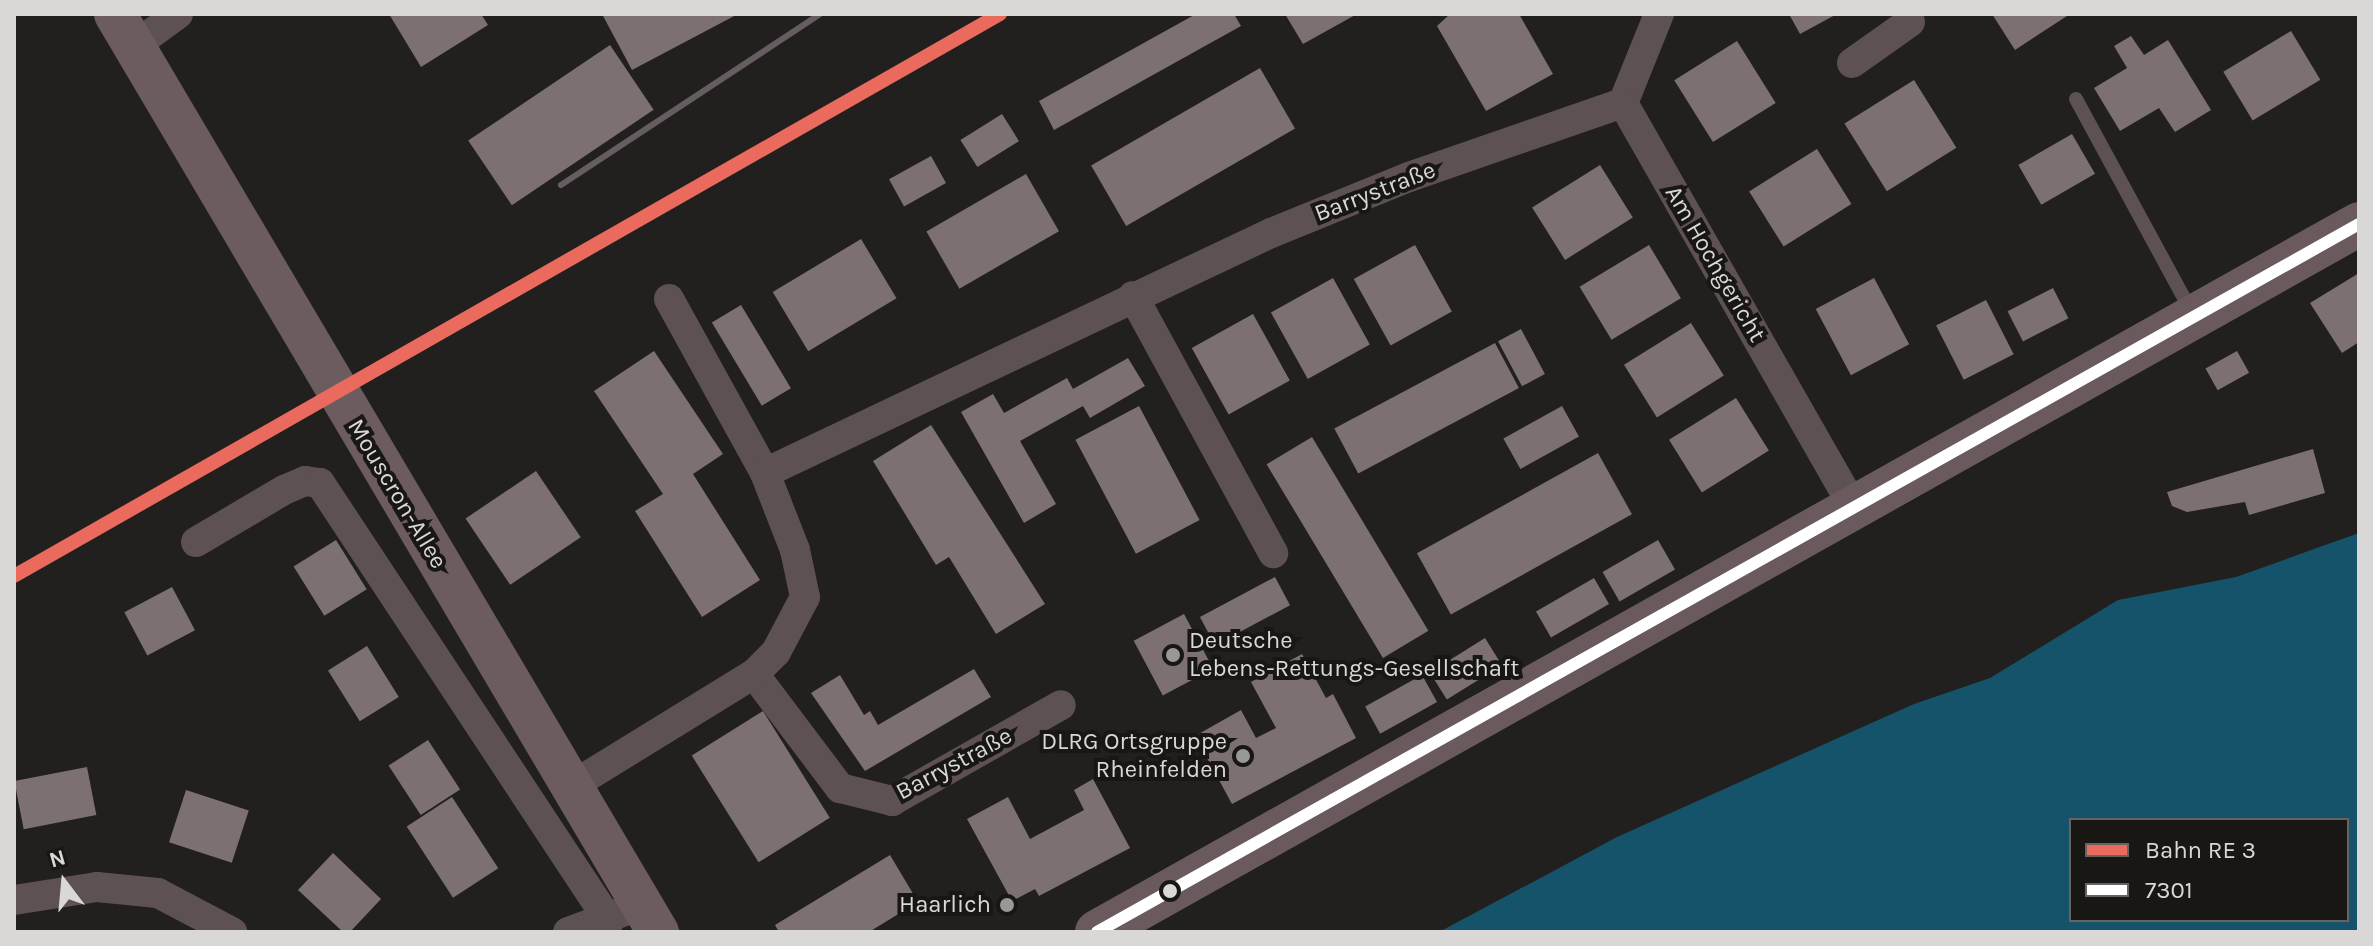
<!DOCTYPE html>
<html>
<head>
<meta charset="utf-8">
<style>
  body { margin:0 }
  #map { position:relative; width:2373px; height:946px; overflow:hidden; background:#21201e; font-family:Karla,sans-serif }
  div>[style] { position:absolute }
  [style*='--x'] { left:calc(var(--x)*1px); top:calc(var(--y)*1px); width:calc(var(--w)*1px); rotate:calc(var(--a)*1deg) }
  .water>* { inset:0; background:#15536a }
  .building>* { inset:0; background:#7c7073; transform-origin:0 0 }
  .lane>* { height:14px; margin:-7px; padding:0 7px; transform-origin:7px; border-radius:7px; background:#5e5154 }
  .street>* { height:30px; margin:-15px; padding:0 15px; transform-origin:15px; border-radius:15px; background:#5e5154 }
  .secondary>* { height:42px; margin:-21px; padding:0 21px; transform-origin:21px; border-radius:21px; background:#6c5c5f }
  .primary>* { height:44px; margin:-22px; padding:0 22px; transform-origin:22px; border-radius:22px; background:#6a5a5e }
  .rail>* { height:6px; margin:-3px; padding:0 3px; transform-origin:3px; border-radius:3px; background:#655d5f }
  .bus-1>* { height:12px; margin:-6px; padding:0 6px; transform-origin:6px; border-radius:6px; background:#fff }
  .rail-1>* { height:14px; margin:-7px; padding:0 7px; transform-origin:7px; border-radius:7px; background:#eb6a5e }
  .dots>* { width:22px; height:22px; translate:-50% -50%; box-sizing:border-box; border:4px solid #191714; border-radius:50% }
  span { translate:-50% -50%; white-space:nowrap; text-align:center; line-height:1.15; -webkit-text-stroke:8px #191714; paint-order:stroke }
  .street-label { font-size:24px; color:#dad8d6 }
  .poi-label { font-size:24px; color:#dad8d6 }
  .left { translate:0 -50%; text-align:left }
  .right { translate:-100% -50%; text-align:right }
  .frame { position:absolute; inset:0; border:16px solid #dad8d6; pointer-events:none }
  .legend { position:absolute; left:2069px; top:818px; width:280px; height:104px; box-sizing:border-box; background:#191714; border:2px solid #666462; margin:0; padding:10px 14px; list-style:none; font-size:24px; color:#dad8d6 }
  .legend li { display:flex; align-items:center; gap:16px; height:40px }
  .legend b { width:40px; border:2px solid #666462 }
  .north { position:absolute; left:24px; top:842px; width:80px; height:80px; -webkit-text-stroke:6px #191714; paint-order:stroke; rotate:344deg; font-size:22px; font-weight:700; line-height:32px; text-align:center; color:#dad8d6 }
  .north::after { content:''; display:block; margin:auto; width:28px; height:36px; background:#dad8d6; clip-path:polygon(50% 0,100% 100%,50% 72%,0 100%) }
</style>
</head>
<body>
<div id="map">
  <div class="water">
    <i style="clip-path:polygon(evenodd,2359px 533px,2359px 932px,1439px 932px,1617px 837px,1914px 704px,1990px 678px,2118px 600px,2236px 577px,2359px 533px,2071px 820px,2347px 820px,2347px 920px,2071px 920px,2071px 820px)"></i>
  </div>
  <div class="building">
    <i style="clip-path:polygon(389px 14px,481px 14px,488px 25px,421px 67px)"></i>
    <i style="clip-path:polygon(602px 14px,738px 14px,632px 70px)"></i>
    <i style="clip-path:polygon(1196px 14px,1234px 14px,1241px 26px,1054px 130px,1039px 101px)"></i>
    <i style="clip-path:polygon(1285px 14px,1357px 14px,1303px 44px)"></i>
    <i style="clip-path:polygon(1450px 14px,1519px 14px,1553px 74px,1486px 111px,1437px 26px)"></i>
    <i style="clip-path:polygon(1789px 14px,1837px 14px,1800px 34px)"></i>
    <i style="clip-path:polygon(1992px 14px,2070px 14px,2015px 50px)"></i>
    <i style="left:2291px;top:31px;width:57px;height:79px;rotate:59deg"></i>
    <i style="clip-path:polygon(2131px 36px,2144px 55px,2168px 40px,2211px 110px,2175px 132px,2159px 108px,2120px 131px,2094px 88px,2127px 68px,2114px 46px)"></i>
    <i style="left:1737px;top:41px;width:73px;height:74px;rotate:58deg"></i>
    <i style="left:610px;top:45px;width:78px;height:171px;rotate:56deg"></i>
    <i style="left:1260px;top:68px;width:70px;height:195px;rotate:60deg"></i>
    <i style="left:1914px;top:80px;width:80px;height:82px;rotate:58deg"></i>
    <i style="left:1002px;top:114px;width:32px;height:49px;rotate:58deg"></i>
    <i style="left:2072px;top:134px;width:46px;height:62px;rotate:60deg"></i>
    <i style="left:1817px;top:149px;width:65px;height:80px;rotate:58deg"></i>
    <i style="left:931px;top:156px;width:31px;height:48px;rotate:61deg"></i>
    <i style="left:1600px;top:165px;width:62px;height:80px;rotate:58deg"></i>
    <i style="left:1026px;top:174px;width:66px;height:115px;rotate:60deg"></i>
    <i style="left:861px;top:239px;width:69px;height:103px;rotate:59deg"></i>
    <i style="left:1415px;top:245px;width:76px;height:70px;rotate:61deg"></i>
    <i style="left:1649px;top:245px;width:62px;height:81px;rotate:59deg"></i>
    <i style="clip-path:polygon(2359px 273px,2359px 342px,2342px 353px,2310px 303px)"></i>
    <i style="left:1333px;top:278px;width:76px;height:71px;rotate:61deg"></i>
    <i style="left:1874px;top:278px;width:75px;height:66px;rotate:62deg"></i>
    <i style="left:2053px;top:288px;width:34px;height:51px;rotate:63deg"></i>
    <i style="left:1986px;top:300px;width:61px;height:56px;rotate:63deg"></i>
    <i style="left:741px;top:305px;width:97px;height:34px;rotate:59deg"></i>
    <i style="left:1253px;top:314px;width:76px;height:70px;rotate:61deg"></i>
    <i style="left:1691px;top:323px;width:62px;height:79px;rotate:58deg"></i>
    <i style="left:1521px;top:329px;width:51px;height:26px;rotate:62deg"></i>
    <i style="left:1495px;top:343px;width:51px;height:182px;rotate:62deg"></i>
    <i style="clip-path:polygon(654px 351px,723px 454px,693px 474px,760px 580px,702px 617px,635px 511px,663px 494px,594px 391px)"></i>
    <i style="left:2237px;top:351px;width:25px;height:36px;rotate:61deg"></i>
    <i style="clip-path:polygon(1128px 358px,1145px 386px,1090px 418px,1083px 406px,1020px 441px,1056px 504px,1024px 523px,961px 412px,993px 394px,1004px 413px,1067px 378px,1073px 389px)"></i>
    <i style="left:1736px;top:398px;width:62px;height:79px;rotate:58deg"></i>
    <i style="left:1139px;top:406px;width:129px;height:72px;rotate:62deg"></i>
    <i style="left:1562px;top:406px;width:35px;height:67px;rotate:61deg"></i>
    <i style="clip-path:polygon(931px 425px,1045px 604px,996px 634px,949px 557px,936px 565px,873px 461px)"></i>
    <i style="left:1312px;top:437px;width:226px;height:53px;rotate:59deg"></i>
    <i style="clip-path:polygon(2313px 449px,2325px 493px,2249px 515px,2245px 502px,2187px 512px,2172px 506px,2167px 492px)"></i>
    <i style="left:1598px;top:453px;width:70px;height:207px;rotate:61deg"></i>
    <i style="left:536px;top:471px;width:80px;height:85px;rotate:56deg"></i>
    <i style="left:336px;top:540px;width:58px;height:50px;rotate:58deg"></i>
    <i style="left:1658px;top:540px;width:34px;height:64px;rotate:60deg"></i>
    <i style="left:1275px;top:577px;width:32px;height:85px;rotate:62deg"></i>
    <i style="left:1594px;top:578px;width:30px;height:67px;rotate:60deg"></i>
    <i style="left:172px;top:587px;width:49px;height:54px;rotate:62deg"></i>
    <i style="left:1184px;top:614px;width:62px;height:57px;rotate:62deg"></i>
    <i style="left:1485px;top:638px;width:32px;height:65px;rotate:58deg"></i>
    <i style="left:367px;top:646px;width:60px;height:46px;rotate:58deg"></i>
    <i style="clip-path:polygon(1302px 654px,1326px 698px,1333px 694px,1356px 738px,1232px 804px,1195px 736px,1241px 710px,1256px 738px,1276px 728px,1251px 682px)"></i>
    <i style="clip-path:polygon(974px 669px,991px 697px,865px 771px,811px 693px,840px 675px,864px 715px,870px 711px,878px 725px)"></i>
    <i style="left:1422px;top:675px;width:31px;height:65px;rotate:61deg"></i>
    <i style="left:763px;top:711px;width:126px;height:84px;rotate:58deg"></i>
    <i style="left:428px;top:740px;width:59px;height:47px;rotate:57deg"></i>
    <i style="left:87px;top:767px;width:49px;height:74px;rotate:79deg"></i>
    <i style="clip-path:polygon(1093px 779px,1130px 848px,1039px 896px,1035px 889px,1012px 901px,967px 819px,1008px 797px,1030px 839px,1084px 810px,1074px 790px)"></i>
    <i style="left:186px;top:790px;width:66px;height:55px;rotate:18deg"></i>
    <i style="left:452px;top:797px;width:85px;height:54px;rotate:57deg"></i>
    <i style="clip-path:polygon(333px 853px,381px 899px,350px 932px,343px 932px,298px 890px)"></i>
    <i style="clip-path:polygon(890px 855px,918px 902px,869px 932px,779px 932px,775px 925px)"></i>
  </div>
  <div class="lane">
    <i style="--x:2076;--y:99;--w:243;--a:61.5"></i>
  </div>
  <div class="street">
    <i style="--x:1659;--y:14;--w:96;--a:112"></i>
    <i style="--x:1623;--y:103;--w:468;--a:60.3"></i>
    <i style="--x:133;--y:47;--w:56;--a:-36.3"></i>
    <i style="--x:1852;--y:63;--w:71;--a:-35.3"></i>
    <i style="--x:1133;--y:296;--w:293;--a:61.4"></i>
    <i style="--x:669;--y:299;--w:199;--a:61.1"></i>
    <i style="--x:196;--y:542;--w:102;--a:-30.6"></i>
    <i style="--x:284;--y:490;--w:23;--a:-23"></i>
    <i style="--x:305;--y:481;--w:15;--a:8"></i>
    <i style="--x:320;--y:483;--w:525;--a:56.58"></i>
    <i style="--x:754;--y:674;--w:143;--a:53"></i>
    <i style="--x:840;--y:788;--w:54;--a:14"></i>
    <i style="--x:892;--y:801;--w:194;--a:-29.6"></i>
    <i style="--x:570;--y:787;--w:216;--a:-31.6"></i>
    <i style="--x:754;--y:674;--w:31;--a:-45"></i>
    <i style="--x:776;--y:652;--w:62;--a:-62.2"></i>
    <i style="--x:805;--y:597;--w:48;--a:-102"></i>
    <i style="--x:795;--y:550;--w:83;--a:-111.3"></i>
    <i style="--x:765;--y:473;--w:560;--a:-25.38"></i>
    <i style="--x:1271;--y:233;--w:149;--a:-22.1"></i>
    <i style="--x:1409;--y:177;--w:226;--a:-19.1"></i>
    <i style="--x:14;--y:900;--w:84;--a:-8.9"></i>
    <i style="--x:97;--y:887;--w:61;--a:5.6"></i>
    <i style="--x:158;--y:893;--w:84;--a:27.8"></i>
    <i style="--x:568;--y:932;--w:61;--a:-20.2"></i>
  </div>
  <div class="secondary">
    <i style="--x:115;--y:14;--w:1067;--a:59.4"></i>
  </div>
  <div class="primary">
    <i style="--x:1097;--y:932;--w:1447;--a:-29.29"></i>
  </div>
  <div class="rail">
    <i style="--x:561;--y:185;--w:310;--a:-33.4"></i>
  </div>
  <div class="bus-1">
    <i style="--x:1097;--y:932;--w:1447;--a:-29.29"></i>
  </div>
  <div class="rail-1">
    <i style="--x:14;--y:576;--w:1135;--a:-29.68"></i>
  </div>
  <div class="dots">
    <i style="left:1173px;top:655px;background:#999896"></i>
    <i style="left:1243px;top:756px;background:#999896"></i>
    <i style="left:1170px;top:891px;background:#dad8d6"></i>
    <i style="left:1007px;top:905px;background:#999896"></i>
  </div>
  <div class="street-label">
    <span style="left:1375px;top:192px;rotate:-21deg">Barrystraße</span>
    <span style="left:1715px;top:264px;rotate:60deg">Am Hochgericht</span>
    <span style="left:397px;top:494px;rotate:59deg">Mouscron-Allee</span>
    <span style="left:954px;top:764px;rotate:-28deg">Barrystraße</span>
  </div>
  <div class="poi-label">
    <span class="left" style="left:1189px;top:655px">Deutsche<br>Lebens-Rettungs-Gesellschaft</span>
    <span class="right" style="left:1227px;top:756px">DLRG Ortsgruppe<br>Rheinfelden</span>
    <span class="right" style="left:991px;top:905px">Haarlich</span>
  </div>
  <div class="frame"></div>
  <ul class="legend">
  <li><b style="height:10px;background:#eb6a5e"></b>Bahn RE 3</li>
  <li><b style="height:10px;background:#fff"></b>7301</li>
  </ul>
  <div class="north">N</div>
</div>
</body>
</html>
